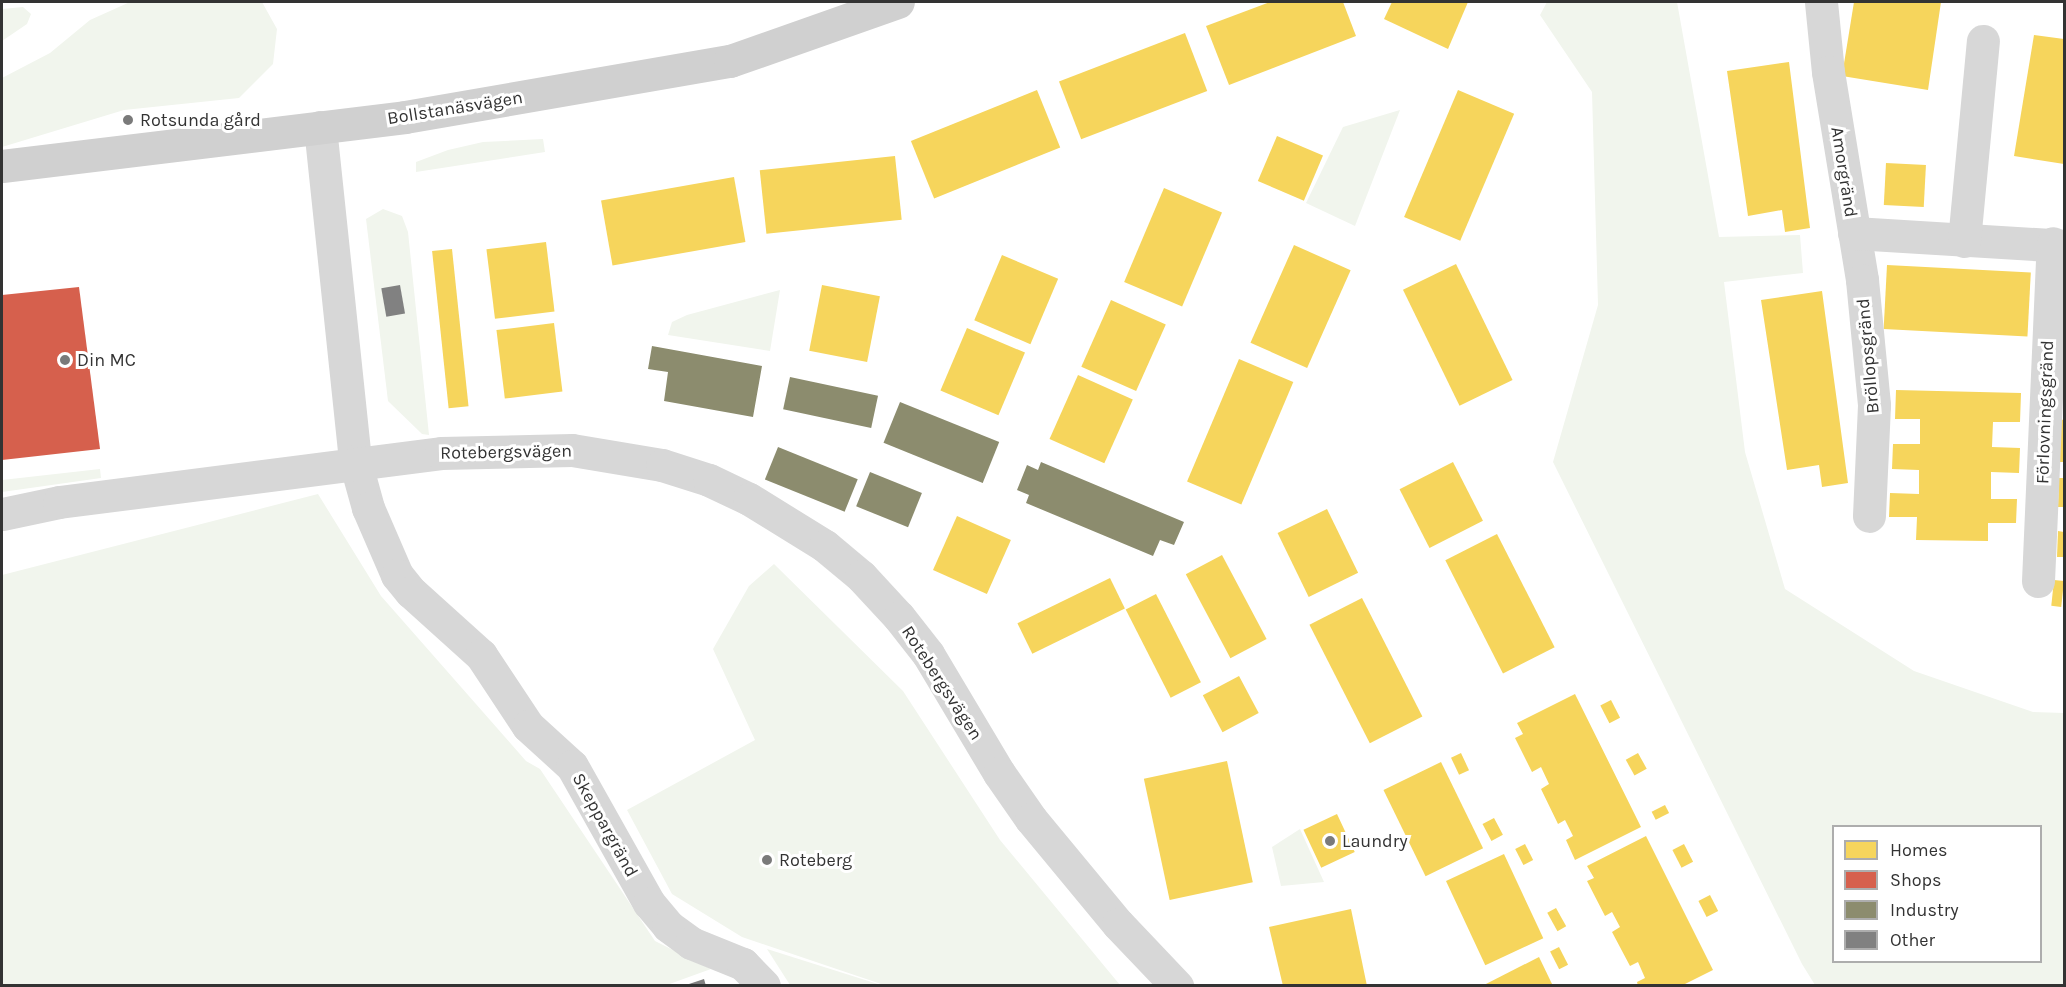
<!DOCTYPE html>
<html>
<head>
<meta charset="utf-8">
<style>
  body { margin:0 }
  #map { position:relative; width:2066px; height:987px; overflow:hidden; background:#fff; font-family:Karla,sans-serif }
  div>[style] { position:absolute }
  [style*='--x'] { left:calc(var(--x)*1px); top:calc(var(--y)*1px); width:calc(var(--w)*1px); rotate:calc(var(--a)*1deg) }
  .green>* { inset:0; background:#f1f5ed }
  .homes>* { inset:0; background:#f6d55c; transform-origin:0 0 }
  .shops>* { inset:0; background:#d6604d }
  .industry>* { inset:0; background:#8c8c6e; transform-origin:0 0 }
  .building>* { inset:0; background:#818181; transform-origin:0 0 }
  .street>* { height:33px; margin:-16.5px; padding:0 16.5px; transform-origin:16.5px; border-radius:16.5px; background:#d7d7d7 }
  .secondary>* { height:33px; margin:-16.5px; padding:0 16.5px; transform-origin:16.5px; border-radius:16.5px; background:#d0d0d0 }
  .dots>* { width:16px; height:16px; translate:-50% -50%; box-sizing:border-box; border:3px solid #fff; border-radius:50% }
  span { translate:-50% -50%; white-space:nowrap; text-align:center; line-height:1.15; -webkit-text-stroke:6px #fff; paint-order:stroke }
  .street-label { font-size:18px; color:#333 }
  .poi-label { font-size:18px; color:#333 }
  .left { translate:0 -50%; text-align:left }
  .frame { position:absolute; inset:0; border:3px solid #333; pointer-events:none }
  .legend { position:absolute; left:1832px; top:825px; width:210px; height:138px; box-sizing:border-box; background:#fff; border:2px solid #adadad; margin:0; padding:8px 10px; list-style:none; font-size:18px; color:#333 }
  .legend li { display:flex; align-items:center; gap:12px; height:30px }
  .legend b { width:30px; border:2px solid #adadad }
</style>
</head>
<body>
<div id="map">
  <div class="green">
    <i style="clip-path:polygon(130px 2px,262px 2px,277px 29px,273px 64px,239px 98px,124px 110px,2px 147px,2px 78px,50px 53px,90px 20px)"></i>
    <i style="clip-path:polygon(evenodd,1547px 2px,1677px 2px,1719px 237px,1800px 235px,1803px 273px,1724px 282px,1745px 452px,1785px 589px,1914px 671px,2033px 712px,2064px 713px,2064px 985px,1815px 985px,1802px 964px,1553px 462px,1598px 305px,1592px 92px,1540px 15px,1547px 2px,1834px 826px,2040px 826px,2040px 962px,1834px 962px,1834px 826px)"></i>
    <i style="clip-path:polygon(23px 7px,31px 14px,27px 24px,2px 41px,2px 9px)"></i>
    <i style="clip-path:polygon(1400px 110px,1355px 226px,1306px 203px,1343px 127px)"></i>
    <i style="clip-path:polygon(543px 139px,545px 152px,416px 172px,416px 162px,448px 150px,483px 142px)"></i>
    <i style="clip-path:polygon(383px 209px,402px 216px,408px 232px,429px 435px,422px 434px,388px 401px,366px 219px)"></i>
    <i style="clip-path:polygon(780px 290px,770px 351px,668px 335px,672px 322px,687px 315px)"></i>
    <i style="clip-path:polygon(100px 469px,101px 478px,2px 492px,2px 480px)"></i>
    <i style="clip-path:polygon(318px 494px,381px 596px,526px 761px,540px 769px,655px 941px,711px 969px,664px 986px,2px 986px,2px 575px)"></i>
    <i style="clip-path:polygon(774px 564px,903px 691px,1000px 840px,1120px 985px,884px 985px,742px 937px,672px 894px,627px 810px,755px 740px,713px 649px,749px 586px)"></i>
    <i style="clip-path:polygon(1300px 829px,1324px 882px,1281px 886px,1272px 847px)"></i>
    <i style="clip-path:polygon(767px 949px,881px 985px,790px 985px)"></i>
  </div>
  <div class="homes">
    <i style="clip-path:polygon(1270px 2px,1343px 2px,1356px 36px,1229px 85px,1206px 26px)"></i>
    <i style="clip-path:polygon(1392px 2px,1468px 2px,1448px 49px,1384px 19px)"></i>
    <i style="clip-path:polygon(1854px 2px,1941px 2px,1928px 90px,1842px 76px)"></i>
    <i style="left:1185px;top:33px;width:62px;height:135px;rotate:69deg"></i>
    <i style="clip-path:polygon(2034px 35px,2064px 39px,2064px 164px,2014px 156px)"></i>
    <i style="clip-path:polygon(1789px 62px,1810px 228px,1785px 232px,1782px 210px,1748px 216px,1727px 71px)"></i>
    <i style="left:1037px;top:90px;width:62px;height:136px;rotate:68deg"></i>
    <i style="left:1458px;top:90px;width:61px;height:138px;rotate:23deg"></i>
    <i style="left:1277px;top:136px;width:50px;height:49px;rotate:23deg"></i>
    <i style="left:895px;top:156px;width:64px;height:136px;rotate:84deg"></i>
    <i style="left:1886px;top:163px;width:40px;height:42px;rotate:3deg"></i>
    <i style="left:734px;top:177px;width:66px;height:135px;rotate:80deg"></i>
    <i style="left:1164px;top:188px;width:63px;height:102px;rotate:23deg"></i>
    <i style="left:546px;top:242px;width:70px;height:60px;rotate:83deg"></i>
    <i style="left:1294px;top:245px;width:62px;height:107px;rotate:24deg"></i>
    <i style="left:452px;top:249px;width:158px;height:20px;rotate:84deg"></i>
    <i style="left:1002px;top:255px;width:61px;height:71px;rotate:23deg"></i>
    <i style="left:1456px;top:264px;width:129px;height:59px;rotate:64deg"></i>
    <i style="left:1887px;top:265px;width:144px;height:64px;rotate:3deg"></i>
    <i style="left:822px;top:285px;width:59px;height:67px;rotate:11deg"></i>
    <i style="clip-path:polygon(1822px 291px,1848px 483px,1822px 487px,1819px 465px,1787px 470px,1761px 300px)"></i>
    <i style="left:1111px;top:300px;width:60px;height:73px;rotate:24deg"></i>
    <i style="left:554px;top:323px;width:69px;height:58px;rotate:83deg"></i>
    <i style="left:967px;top:328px;width:63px;height:68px;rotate:23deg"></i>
    <i style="left:1239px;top:359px;width:59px;height:133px;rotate:23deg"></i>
    <i style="left:1078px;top:375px;width:60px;height:70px;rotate:24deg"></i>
    <i style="clip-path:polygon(1896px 390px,2021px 393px,2020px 422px,1993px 422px,1992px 447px,2020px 448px,2019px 473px,1991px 472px,1991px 499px,2017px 499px,2016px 523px,1988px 523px,1988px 541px,1916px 540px,1917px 517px,1889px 517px,1890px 493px,1919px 494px,1919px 470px,1892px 469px,1893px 444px,1920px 444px,1920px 419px,1895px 419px)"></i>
    <i style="clip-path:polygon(2058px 419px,2064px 420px,2064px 462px,2056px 462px)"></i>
    <i style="left:1453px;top:462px;width:66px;height:60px;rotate:63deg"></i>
    <i style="clip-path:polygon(2059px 478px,2064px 478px,2064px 507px,2058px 507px)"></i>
    <i style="left:1327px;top:509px;width:71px;height:55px;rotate:64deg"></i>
    <i style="left:957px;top:516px;width:59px;height:59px;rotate:24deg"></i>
    <i style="clip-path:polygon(2058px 531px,2064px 532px,2064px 557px,2057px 557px)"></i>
    <i style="left:1497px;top:534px;width:127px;height:58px;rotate:63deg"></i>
    <i style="left:1222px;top:555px;width:95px;height:41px;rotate:62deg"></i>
    <i style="left:1110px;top:578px;width:34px;height:103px;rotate:64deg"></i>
    <i style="left:2054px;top:580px;width:10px;height:26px;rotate:6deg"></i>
    <i style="left:1156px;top:594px;width:99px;height:34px;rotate:63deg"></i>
    <i style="left:1362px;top:598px;width:133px;height:59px;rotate:63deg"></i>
    <i style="left:1239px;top:676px;width:42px;height:41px;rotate:62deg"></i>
    <i style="clip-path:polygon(1575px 694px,1641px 827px,1575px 860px,1566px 840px,1573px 836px,1565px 820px,1558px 824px,1541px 789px,1549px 784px,1541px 767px,1532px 772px,1515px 738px,1523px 734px,1517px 723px)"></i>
    <i style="left:1611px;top:700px;width:20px;height:12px;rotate:63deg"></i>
    <i style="left:1461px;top:753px;width:19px;height:11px;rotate:65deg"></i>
    <i style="left:1638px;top:753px;width:18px;height:14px;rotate:61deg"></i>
    <i style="left:1227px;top:761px;width:124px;height:85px;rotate:78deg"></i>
    <i style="left:1441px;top:762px;width:96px;height:64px;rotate:64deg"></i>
    <i style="left:1665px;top:805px;width:9px;height:15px;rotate:63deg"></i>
    <i style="left:1337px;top:814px;width:42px;height:37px;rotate:65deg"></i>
    <i style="left:1494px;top:818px;width:19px;height:13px;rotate:62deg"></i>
    <i style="clip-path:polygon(1646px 836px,1713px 970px,1681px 986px,1638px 986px,1637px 982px,1645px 978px,1638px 962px,1630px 966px,1612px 932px,1620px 927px,1612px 912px,1605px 916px,1587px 881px,1594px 878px,1587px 866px)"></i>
    <i style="left:1525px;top:844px;width:18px;height:11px;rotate:63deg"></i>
    <i style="left:1684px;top:844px;width:20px;height:13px;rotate:63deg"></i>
    <i style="left:1504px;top:854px;width:93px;height:64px;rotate:65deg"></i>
    <i style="left:1710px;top:895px;width:18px;height:13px;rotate:63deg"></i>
    <i style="left:1556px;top:908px;width:21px;height:10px;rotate:61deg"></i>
    <i style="clip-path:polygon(1351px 909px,1367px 986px,1283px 986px,1269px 927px)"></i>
    <i style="left:1559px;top:947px;width:20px;height:10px;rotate:63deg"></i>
    <i style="clip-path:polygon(1539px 957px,1553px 986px,1482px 986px)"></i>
  </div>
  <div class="shops">
    <i style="clip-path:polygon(79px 287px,100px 449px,2px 460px,2px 295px)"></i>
  </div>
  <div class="industry">
    <i style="clip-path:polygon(652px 346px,762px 366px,753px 417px,664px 401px,668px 372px,648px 369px)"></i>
    <i style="left:790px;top:377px;width:90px;height:33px;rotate:12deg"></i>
    <i style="left:900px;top:402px;width:107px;height:44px;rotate:22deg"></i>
    <i style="left:778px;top:447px;width:86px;height:35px;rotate:22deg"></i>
    <i style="clip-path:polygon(1041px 462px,1184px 522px,1174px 545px,1160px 540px,1153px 556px,1026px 503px,1029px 495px,1017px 490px,1027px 465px,1038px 470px)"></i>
    <i style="left:870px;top:472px;width:56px;height:37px;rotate:22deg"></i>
  </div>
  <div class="building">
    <i style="left:400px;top:285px;width:29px;height:19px;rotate:80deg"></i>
    <i style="clip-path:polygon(704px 979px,706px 986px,686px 986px,686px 985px)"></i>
  </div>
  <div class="street">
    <i style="--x:1821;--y:2;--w:70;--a:84.3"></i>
    <i style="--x:1828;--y:72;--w:211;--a:80.7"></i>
    <i style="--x:1862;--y:280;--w:126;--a:84.5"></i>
    <i style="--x:1874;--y:405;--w:111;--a:92.6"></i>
    <i style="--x:320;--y:127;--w:336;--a:84"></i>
    <i style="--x:355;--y:461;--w:49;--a:74.5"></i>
    <i style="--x:368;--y:508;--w:73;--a:66.6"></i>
    <i style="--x:397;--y:575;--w:22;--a:51"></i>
    <i style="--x:411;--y:592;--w:94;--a:42"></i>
    <i style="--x:481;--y:655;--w:85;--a:56.5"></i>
    <i style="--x:528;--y:726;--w:59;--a:42.3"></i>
    <i style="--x:572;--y:766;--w:157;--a:60.7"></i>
    <i style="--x:649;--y:903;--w:30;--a:50"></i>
    <i style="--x:668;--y:926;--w:29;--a:36"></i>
    <i style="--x:691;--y:943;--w:56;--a:22"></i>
    <i style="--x:743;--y:964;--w:30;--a:46"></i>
    <i style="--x:1854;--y:233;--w:210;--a:3.5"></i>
    <i style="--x:1964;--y:241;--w:201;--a:-84.6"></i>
    <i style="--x:2;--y:514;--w:58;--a:-11.9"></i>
    <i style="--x:59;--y:502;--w:385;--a:-7.3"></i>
    <i style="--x:441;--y:453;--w:131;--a:-1.3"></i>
    <i style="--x:572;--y:450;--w:91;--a:9.5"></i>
    <i style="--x:662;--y:465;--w:49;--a:17.7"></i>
    <i style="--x:709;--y:480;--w:44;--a:25.4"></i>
    <i style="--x:749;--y:499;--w:89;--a:31.7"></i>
    <i style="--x:825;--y:546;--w:47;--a:39.8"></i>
    <i style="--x:861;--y:576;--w:56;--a:47.2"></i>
    <i style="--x:899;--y:617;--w:47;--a:51.9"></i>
    <i style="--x:928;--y:654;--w:139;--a:59.2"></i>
    <i style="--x:999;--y:773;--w:56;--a:55.2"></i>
    <i style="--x:1031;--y:819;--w:136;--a:50.4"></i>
    <i style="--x:1118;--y:924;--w:86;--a:46.4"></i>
    <i style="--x:2038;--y:581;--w:338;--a:-87.5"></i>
  </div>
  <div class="secondary">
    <i style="--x:2;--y:166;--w:406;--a:-6.9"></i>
    <i style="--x:405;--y:117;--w:330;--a:-9.8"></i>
    <i style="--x:730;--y:61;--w:178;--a:-19.4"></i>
  </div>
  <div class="dots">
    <i style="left:128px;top:120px;background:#7a7a7a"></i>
    <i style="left:65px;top:360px;background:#7a7a7a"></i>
    <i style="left:1330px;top:841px;background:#7a7a7a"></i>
    <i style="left:767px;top:860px;background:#7a7a7a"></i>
  </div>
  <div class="street-label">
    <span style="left:455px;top:108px;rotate:-9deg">Bollstanäsvägen</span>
    <span style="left:1844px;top:172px;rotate:81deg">Amorgränd</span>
    <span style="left:1868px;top:356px;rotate:-95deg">Bröllopsgränd</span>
    <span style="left:2045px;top:412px;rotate:-88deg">Förlovningsgränd</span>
    <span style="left:506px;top:452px;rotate:-1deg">Rotebergsvägen</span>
    <span style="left:942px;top:683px;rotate:57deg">Rotebergsvägen</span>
    <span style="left:605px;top:825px;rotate:61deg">Skeppargränd</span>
  </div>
  <div class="poi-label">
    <span class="left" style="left:140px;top:120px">Rotsunda gård</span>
    <span class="left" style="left:77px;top:360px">Din MC</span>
    <span class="left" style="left:1342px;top:841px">Laundry</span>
    <span class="left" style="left:779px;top:860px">Roteberg</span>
  </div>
  <div class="frame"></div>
  <ul class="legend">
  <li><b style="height:16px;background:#f6d55c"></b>Homes</li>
  <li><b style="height:16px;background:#d6604d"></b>Shops</li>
  <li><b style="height:16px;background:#8c8c6e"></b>Industry</li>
  <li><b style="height:16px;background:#818181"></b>Other</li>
  </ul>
</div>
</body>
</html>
